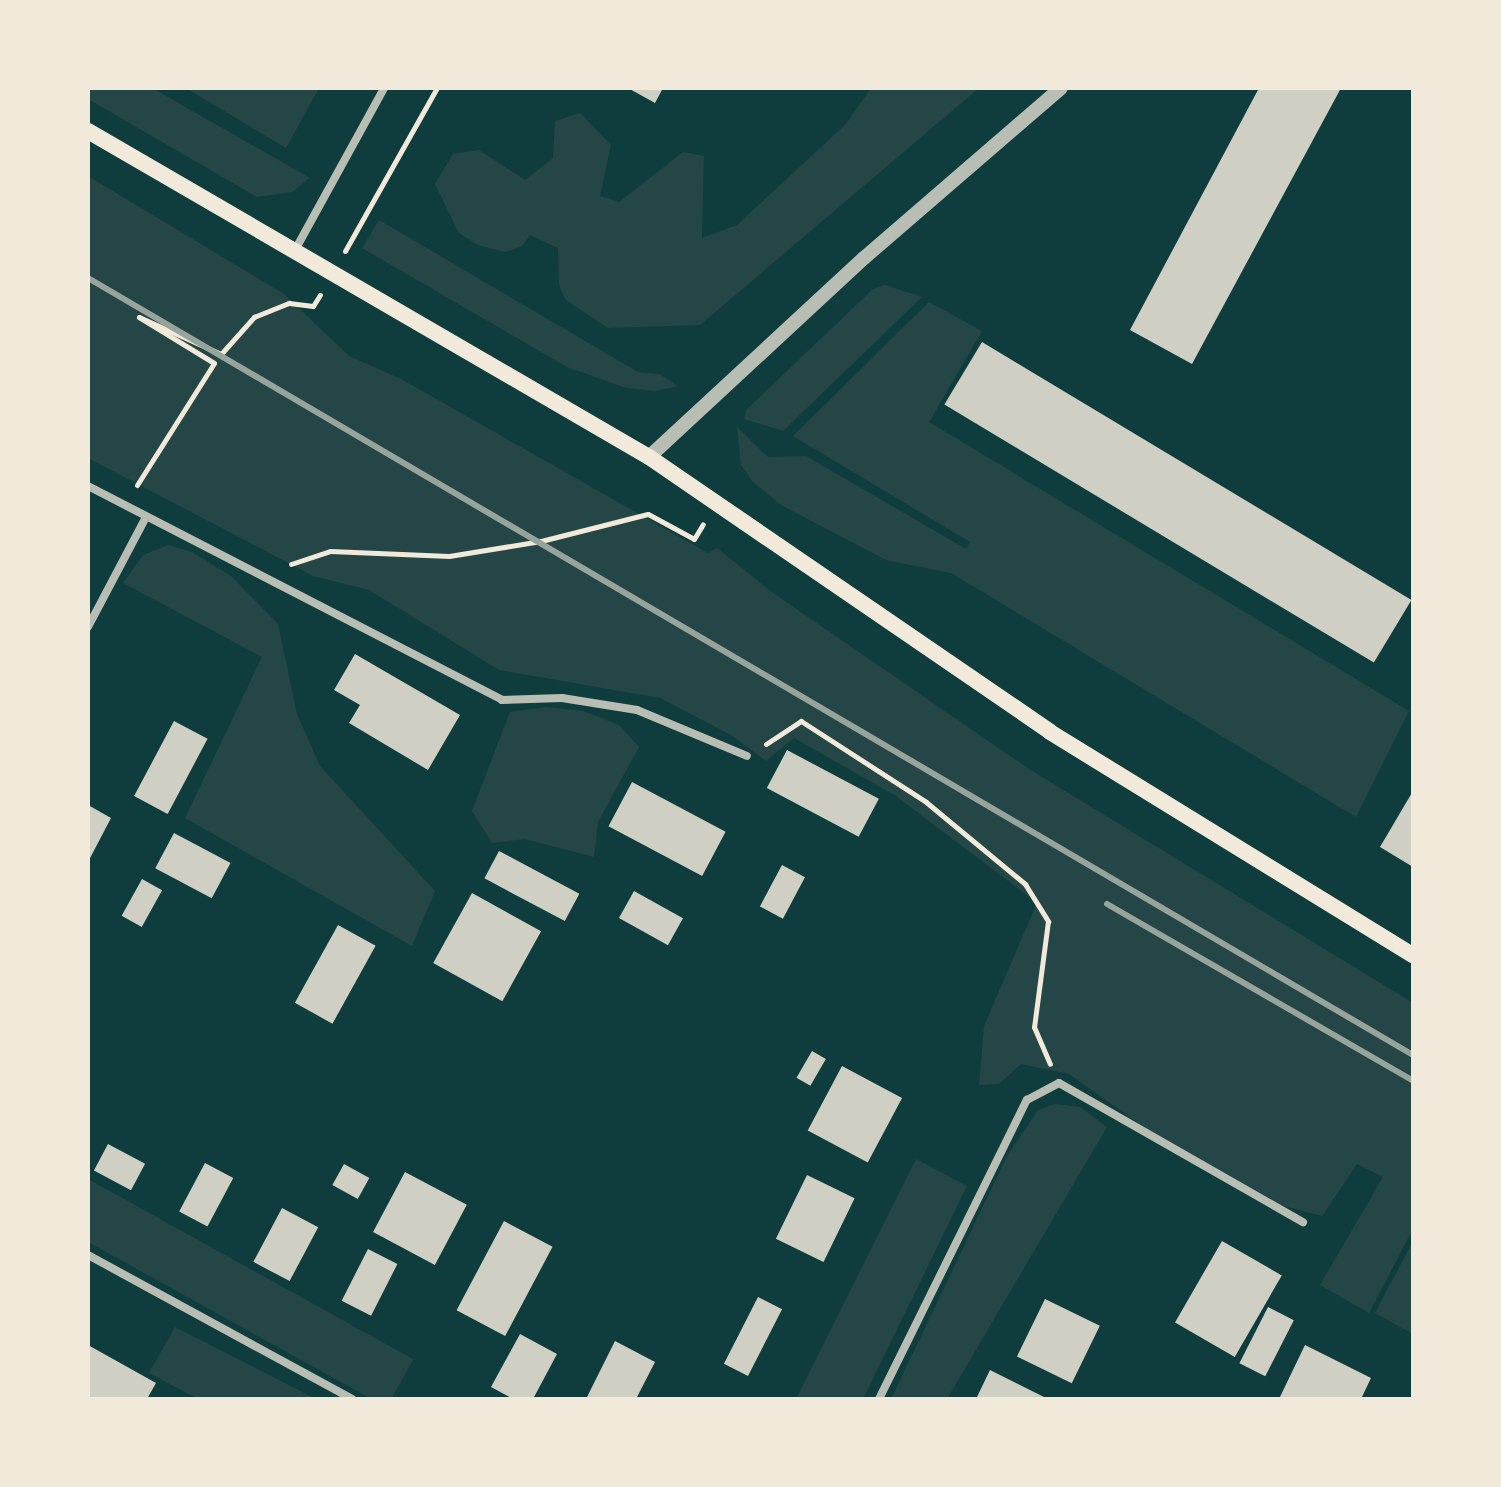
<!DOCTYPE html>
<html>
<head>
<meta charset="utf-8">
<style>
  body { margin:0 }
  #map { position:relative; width:1501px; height:1487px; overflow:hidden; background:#0f3d3e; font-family:"Sofia Sans Condensed",sans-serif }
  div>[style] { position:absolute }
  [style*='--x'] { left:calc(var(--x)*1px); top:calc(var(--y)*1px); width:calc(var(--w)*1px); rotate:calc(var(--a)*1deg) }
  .green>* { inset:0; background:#244646; transform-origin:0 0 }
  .building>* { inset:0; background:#cfcfc3; transform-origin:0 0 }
  .path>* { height:5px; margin:-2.5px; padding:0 2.5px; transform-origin:2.5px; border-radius:2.5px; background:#f1e9da }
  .minor>* { height:8px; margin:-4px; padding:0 4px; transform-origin:4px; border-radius:4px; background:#b8beb3 }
  .tertiary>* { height:14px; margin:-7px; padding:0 7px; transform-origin:7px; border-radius:7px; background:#b8beb3 }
  .secondary>* { height:16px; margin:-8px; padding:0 8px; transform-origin:8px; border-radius:8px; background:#f1e9da }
  .rail>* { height:6px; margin:-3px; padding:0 3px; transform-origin:3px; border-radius:3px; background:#97a49c }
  span { translate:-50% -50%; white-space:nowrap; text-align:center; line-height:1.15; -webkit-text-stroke:7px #f1e9da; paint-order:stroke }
  .frame { position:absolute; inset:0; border:90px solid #f1e9da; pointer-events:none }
</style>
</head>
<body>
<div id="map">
  <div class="green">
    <i style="clip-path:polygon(88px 88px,152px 88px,310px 178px,292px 192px,257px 197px,88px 99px)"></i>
    <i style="clip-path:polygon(186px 88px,319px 88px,286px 148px)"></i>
    <i style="clip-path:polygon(871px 88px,979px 88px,700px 325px,608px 328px,566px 300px,559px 285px,558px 248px,530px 235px,522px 246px,505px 252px,478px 245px,459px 233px,435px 184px,453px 154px,479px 150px,525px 180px,553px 158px,555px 121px,580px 113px,611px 145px,600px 196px,619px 202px,683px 152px,704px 156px,702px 238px,737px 225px,846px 124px)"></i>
    <i style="clip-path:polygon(88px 176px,284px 294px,349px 356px,401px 379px,708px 553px,717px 548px,773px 593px,1029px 769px,1413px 1003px,1413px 1229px,1369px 1313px,1320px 1285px,1383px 1177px,1357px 1164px,1322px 1216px,1284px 1206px,1144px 1127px,1069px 1074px,1021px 1064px,999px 1084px,979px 1085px,984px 1026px,1037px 903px,896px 796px,794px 738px,766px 761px,731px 735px,660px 698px,499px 670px,369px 590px,313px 576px,88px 458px)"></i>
    <i style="clip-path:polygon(379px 220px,638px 372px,659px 374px,678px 386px,656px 391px,626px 388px,567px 367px,362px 248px)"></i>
    <i style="clip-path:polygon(885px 285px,922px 297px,783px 431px,744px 419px,746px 410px,873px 289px)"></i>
    <i style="clip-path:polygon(929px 302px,982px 331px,929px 422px,1409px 711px,1356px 817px,951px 573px,886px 560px,781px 505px,752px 481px,741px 465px,737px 427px,768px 457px,806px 456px,966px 549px,970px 542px,793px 436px)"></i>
    <i style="clip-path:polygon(168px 545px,192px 552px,231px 576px,278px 624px,297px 714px,320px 766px,435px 891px,412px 946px,185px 818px,262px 657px,123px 583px,143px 555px)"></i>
    <i style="clip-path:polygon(546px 707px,583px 711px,619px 725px,639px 747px,598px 822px,594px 857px,525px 839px,492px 843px,472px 811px,510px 712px)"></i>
    <i style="clip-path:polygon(1055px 1104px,1080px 1107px,1107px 1127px,947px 1399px,891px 1399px,1007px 1156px,1038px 1110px)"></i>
    <i style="clip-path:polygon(916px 1159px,967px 1186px,863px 1399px,796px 1399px)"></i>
    <i style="left:88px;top:1179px;width:372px;height:55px;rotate:29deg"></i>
    <i style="clip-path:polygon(1413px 1241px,1413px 1334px,1375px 1313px)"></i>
    <i style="clip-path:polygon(175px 1327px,316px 1399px,198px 1399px,149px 1373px)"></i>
  </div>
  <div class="building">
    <i style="clip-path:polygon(628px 88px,663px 88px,655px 103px)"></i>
    <i style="clip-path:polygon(1259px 88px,1341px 88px,1192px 364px,1130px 330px)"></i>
    <i style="left:982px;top:342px;width:501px;height:73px;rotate:31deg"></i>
    <i style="clip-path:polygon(355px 654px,460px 715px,428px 770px,349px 723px,360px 705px,334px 690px)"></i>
    <i style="left:174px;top:721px;width:38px;height:85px;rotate:28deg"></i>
    <i style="left:787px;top:750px;width:104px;height:43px;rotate:28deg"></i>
    <i style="left:632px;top:782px;width:106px;height:50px;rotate:28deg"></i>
    <i style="clip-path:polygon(1413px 791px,1413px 867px,1380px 847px)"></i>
    <i style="clip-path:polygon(88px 805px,111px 818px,88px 862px)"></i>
    <i style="left:174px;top:833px;width:64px;height:40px;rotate:28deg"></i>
    <i style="left:499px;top:851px;width:91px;height:31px;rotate:28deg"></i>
    <i style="left:782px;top:865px;width:26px;height:47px;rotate:28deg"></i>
    <i style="left:142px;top:879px;width:23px;height:42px;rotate:29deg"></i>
    <i style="left:634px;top:891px;width:56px;height:31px;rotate:29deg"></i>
    <i style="left:472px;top:893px;width:79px;height:80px;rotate:29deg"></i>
    <i style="left:338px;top:925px;width:43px;height:89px;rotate:29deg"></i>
    <i style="left:812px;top:1051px;width:16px;height:31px;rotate:30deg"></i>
    <i style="left:842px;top:1066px;width:68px;height:73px;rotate:28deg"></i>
    <i style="left:108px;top:1144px;width:42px;height:30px;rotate:28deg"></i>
    <i style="left:205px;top:1163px;width:32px;height:55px;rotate:28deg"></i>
    <i style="left:344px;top:1164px;width:29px;height:24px;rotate:29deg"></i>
    <i style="left:405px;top:1172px;width:70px;height:68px;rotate:28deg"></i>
    <i style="left:807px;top:1175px;width:53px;height:71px;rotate:26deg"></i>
    <i style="left:282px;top:1208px;width:41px;height:61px;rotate:28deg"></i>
    <i style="left:504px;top:1221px;width:55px;height:101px;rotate:28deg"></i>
    <i style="left:1222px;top:1241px;width:69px;height:94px;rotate:30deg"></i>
    <i style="left:368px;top:1249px;width:33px;height:58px;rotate:27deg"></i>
    <i style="left:758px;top:1297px;width:27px;height:75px;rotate:27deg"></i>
    <i style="left:1045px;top:1299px;width:61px;height:64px;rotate:26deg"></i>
    <i style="left:1268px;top:1307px;width:29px;height:63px;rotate:27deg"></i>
    <i style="clip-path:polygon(520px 1334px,557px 1354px,533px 1399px,513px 1399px,491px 1387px)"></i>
    <i style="clip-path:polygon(615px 1341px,655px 1362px,636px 1399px,586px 1399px)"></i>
    <i style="clip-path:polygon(88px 1345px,156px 1383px,147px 1399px,88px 1399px)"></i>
    <i style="clip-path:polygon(1305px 1345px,1371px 1378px,1361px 1399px,1279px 1399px)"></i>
    <i style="clip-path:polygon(990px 1370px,1048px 1399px,976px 1399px)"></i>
  </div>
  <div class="path">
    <i style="--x:345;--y:251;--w:187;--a:-60.6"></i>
    <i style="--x:137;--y:485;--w:144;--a:-57.7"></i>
    <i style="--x:214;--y:363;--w:88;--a:-148.5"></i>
    <i style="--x:139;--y:317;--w:90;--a:24.3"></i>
    <i style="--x:221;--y:354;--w:50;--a:-48.3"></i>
    <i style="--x:254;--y:317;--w:38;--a:-22"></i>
    <i style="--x:289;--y:303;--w:24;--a:7"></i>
    <i style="--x:313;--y:306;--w:13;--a:-58"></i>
    <i style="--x:291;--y:564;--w:41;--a:-18.4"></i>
    <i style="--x:330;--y:551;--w:119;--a:2.4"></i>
    <i style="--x:449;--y:556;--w:93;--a:-9.3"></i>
    <i style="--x:541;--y:541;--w:110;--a:-14.2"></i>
    <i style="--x:648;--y:514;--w:52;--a:28.5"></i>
    <i style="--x:694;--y:539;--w:17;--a:-59"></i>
    <i style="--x:766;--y:744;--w:42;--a:-33.3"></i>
    <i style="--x:801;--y:721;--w:149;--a:32.9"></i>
    <i style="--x:926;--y:802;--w:129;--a:39.6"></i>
    <i style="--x:1025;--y:884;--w:44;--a:58.1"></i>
    <i style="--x:1048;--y:921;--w:107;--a:97.5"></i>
    <i style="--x:1034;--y:1027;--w:40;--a:66.6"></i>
  </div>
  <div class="minor">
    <i style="--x:294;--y:252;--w:187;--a:-61.2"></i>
    <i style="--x:88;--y:486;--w:466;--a:27.3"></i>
    <i style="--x:502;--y:700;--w:60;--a:-1.9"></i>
    <i style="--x:562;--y:698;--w:76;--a:9.1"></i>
    <i style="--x:637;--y:710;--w:119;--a:22.7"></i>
    <i style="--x:88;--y:627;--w:124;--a:-62.2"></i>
    <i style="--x:88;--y:1255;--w:301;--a:28.6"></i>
    <i style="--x:879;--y:1399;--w:334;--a:-63.7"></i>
    <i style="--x:1027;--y:1100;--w:36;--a:-28"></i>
    <i style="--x:1059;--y:1083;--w:281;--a:29.7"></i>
  </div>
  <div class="tertiary">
    <i style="--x:649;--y:457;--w:293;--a:-42.8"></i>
    <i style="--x:864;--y:258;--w:260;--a:-40.8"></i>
  </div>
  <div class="secondary">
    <i style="--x:88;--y:131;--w:649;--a:30.16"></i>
    <i style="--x:649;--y:457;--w:486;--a:34.4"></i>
    <i style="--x:1050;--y:732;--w:426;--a:31.6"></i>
  </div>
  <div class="rail">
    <i style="--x:88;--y:278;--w:1536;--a:30.39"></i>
    <i style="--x:1107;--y:904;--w:354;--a:30"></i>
  </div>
  <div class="frame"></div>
</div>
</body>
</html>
